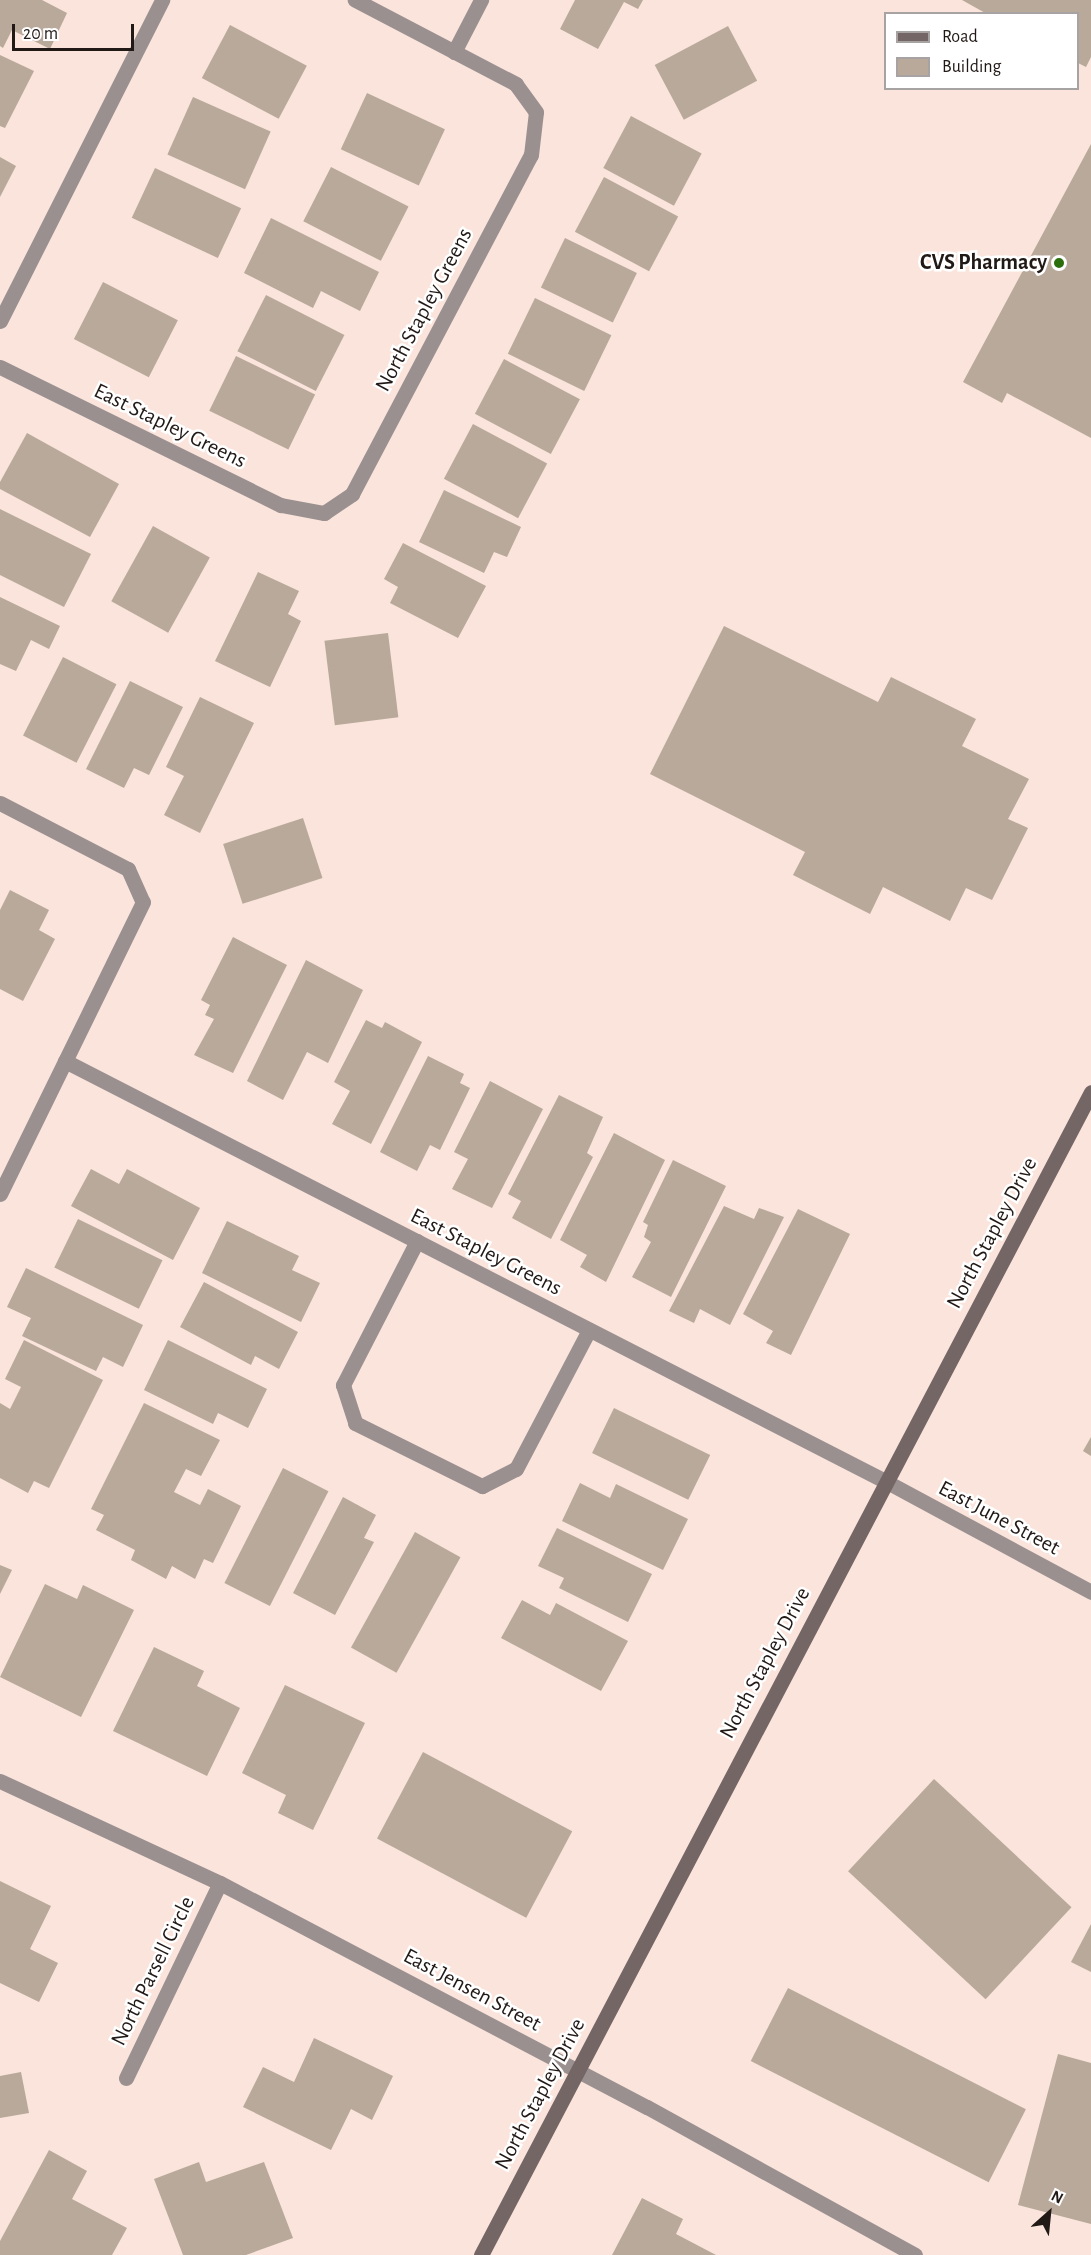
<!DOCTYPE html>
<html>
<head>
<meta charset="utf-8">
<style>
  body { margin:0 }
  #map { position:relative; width:1091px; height:2255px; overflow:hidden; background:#fae4db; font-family:"Alegreya Sans",sans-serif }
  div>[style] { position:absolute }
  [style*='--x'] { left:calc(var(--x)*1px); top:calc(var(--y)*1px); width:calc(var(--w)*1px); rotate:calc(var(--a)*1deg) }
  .building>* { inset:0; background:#b9a99a; transform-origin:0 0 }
  .minor>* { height:15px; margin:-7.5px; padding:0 7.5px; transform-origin:7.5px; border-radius:7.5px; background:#9b9090 }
  .secondary>* { height:15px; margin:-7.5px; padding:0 7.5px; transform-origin:7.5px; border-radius:7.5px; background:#756666 }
  .dots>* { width:16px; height:16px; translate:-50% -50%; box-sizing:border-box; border:3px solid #fff; border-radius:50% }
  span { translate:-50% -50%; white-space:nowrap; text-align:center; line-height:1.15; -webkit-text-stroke:5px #fff; paint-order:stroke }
  .poi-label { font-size:22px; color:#211916; font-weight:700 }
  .right { translate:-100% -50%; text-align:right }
  .street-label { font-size:22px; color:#211916 }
  .legend { position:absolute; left:884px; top:12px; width:195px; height:78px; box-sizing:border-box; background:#fff; border:2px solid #a6a3a2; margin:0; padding:8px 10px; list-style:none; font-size:18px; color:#211916 }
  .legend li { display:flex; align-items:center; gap:12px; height:30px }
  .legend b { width:30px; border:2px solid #a6a3a2 }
  .north { position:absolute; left:1019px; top:2183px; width:60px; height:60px; -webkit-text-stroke:4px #fff; paint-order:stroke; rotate:27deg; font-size:16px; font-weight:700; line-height:24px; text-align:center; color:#211916 }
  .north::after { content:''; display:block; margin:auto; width:21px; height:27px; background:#211916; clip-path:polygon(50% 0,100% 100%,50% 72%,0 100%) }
  .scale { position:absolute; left:12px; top:24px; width:122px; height:27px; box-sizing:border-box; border:3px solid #211916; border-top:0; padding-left:8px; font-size:18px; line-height:21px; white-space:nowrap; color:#211916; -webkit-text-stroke:4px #fff; paint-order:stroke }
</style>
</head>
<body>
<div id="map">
  <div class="building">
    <i style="clip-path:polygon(0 0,42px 0,67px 13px,50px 49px,12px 30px,3px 48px,0 46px)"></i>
    <i style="clip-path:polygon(575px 0,643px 0,638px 9px,624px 2px,598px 49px,560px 29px)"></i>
    <i style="clip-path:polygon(962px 0,1091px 0,1091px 57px,1086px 67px,1078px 63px,1078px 14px,987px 14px)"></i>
    <i style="left:230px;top:25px;width:87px;height:60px;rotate:28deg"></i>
    <i style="left:728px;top:26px;width:62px;height:83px;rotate:62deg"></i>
    <i style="clip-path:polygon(0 55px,34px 71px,5px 128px,0 126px)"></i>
    <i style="left:367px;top:93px;width:86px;height:62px;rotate:25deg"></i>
    <i style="left:193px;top:97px;width:85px;height:63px;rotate:24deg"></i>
    <i style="left:631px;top:116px;width:80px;height:59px;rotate:28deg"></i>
    <i style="clip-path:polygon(1091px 144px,1091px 438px,1007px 393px,1002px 403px,963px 382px)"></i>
    <i style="clip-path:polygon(0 157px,16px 166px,0 197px)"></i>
    <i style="left:331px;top:167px;width:87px;height:61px;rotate:27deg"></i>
    <i style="left:155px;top:168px;width:95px;height:55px;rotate:25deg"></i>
    <i style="left:604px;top:177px;width:84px;height:62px;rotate:28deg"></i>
    <i style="clip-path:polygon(271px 218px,379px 272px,360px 311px,321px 291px,313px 308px,244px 273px)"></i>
    <i style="left:565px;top:238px;width:80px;height:55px;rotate:26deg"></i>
    <i style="left:103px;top:282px;width:84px;height:64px;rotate:27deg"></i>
    <i style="left:266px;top:295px;width:88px;height:63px;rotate:27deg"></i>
    <i style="left:535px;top:298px;width:85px;height:62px;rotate:26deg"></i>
    <i style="left:236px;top:356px;width:88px;height:61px;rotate:26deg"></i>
    <i style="left:504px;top:359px;width:86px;height:62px;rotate:28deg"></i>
    <i style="left:473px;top:424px;width:84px;height:62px;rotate:28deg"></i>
    <i style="clip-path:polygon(27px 433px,119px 484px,90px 537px,0 489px,0 482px)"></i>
    <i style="clip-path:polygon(444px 490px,521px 527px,507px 557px,494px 552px,484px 573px,419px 542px)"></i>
    <i style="clip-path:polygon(0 509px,91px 554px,64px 607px,0 575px)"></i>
    <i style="left:153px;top:526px;width:65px;height:86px;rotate:29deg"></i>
    <i style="clip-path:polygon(403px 543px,486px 586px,458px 638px,390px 603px,398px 587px,384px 579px)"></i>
    <i style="clip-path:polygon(258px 572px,299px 591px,288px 614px,301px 621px,270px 687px,215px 661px)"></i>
    <i style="clip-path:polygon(0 597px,60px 626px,49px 649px,31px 640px,16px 671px,0 664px)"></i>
    <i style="clip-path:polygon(724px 626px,878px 702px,891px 677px,976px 719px,962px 746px,1029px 779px,1008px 819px,1028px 828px,992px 900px,966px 888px,950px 921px,883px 887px,870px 914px,793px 875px,805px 852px,650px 774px)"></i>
    <i style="left:388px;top:633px;width:85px;height:64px;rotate:83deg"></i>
    <i style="left:63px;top:657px;width:60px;height:88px;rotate:27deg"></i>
    <i style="clip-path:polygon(130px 681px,183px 707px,149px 775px,134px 768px,124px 788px,86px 769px)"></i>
    <i style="clip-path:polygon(200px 697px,254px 723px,200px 833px,164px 815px,184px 776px,166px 767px)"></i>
    <i style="left:303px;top:818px;width:63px;height:84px;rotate:72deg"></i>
    <i style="clip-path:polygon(10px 890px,49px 910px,39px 930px,55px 939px,23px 1001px,0 989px,0 910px)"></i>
    <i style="clip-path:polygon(233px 937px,287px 965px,233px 1073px,194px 1055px,214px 1019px,205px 1015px,210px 1005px,201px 1000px)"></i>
    <i style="clip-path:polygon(306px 960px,363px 990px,328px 1063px,307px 1052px,283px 1100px,247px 1081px)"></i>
    <i style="clip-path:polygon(366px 1020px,382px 1028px,385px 1022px,422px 1042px,371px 1144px,332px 1124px,350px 1091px,334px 1082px)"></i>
    <i style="clip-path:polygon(428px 1056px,464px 1074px,460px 1083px,470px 1088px,440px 1150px,430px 1145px,417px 1171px,380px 1152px)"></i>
    <i style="clip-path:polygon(490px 1081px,543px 1109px,492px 1208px,452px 1189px,468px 1159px,454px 1152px)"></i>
    <i style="clip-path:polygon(559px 1095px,603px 1117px,587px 1153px,593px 1157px,551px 1239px,512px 1218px,521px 1201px,508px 1194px)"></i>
    <i style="clip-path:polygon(614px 1133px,665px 1160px,606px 1282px,580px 1267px,587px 1255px,560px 1240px)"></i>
    <i style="clip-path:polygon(673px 1160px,726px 1186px,671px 1297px,632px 1277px,651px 1242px,644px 1237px,648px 1225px,643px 1222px)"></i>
    <i style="clip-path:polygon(91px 1169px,119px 1184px,127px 1169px,200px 1208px,173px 1260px,71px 1206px)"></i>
    <i style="clip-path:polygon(724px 1206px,754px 1219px,759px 1208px,784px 1217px,730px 1325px,700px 1309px,694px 1323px,669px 1311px)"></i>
    <i style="clip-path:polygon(798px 1209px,850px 1234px,791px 1355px,766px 1343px,773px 1331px,743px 1314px)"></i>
    <i style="left:78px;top:1219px;width:94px;height:54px;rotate:26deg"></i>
    <i style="clip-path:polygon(227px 1221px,299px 1256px,292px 1270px,320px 1283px,301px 1322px,202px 1273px)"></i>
    <i style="clip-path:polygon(26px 1268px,143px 1325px,123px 1367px,103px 1357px,96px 1371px,22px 1336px,31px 1318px,7px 1307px)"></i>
    <i style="clip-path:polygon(204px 1282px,298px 1332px,279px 1369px,255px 1356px,251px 1365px,180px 1327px)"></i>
    <i style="clip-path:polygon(24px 1340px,103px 1380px,49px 1488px,34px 1481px,28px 1493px,0 1478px,0 1403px,10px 1409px,21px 1387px,5px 1379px)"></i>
    <i style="clip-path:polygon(168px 1340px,267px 1389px,248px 1428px,218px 1413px,213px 1424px,144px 1390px)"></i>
    <i style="clip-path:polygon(144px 1403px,220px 1440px,201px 1476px,186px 1469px,174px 1492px,200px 1505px,208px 1489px,241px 1506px,213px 1563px,204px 1559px,195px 1579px,172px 1566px,166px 1579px,131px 1560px,135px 1550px,96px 1530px,104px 1515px,91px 1509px)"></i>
    <i style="left:614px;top:1408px;width:107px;height:50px;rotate:26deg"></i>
    <i style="clip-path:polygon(1091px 1437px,1091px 1456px,1083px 1451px)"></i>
    <i style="left:283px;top:1468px;width:51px;height:129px;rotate:27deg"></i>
    <i style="clip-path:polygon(580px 1483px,610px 1498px,616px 1484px,688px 1519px,663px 1570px,562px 1521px)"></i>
    <i style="clip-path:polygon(343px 1497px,376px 1515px,364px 1538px,374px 1542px,335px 1615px,293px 1593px)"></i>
    <i style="clip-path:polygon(557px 1528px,652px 1574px,628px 1622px,559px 1588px,564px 1578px,538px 1566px)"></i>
    <i style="left:415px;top:1532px;width:52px;height:132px;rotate:29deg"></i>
    <i style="clip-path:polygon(0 1565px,12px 1570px,0 1594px)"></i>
    <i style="clip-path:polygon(45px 1584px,77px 1599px,83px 1585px,134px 1610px,81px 1717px,0 1677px)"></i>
    <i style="clip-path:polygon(522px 1600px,550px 1615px,556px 1603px,628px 1641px,601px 1691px,501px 1638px)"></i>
    <i style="clip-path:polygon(154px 1647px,204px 1671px,197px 1686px,240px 1708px,207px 1776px,113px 1731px)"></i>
    <i style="clip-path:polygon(285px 1685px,365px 1723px,313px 1830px,278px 1813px,286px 1795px,242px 1773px)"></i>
    <i style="left:423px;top:1752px;width:169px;height:98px;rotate:28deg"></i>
    <i style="left:934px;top:1779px;width:188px;height:126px;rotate:43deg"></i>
    <i style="clip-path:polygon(0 1881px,51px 1906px,30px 1949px,58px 1963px,39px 2002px,0 1983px)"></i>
    <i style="clip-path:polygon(1091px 1924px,1091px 1972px,1071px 1962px)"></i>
    <i style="left:788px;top:1988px;width:267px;height:82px;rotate:27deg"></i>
    <i style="clip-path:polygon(314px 2038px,393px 2076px,372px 2120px,351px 2109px,331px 2150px,243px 2107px,263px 2067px,294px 2082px)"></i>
    <i style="clip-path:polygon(1058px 2054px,1091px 2063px,1091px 2224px,1018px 2205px)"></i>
    <i style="clip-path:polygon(21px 2072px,29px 2113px,0 2118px,0 2076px)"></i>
    <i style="clip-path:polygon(49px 2150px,87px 2171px,72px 2199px,127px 2228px,112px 2255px,0 2255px,0 2241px)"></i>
    <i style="clip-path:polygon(199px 2162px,206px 2182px,264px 2162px,293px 2238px,246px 2255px,183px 2255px,154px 2179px)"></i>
    <i style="clip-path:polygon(642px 2198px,683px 2219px,676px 2234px,716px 2255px,612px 2255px)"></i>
  </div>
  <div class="minor">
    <i style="--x:454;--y:52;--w:59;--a:-62.6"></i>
    <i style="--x:0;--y:321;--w:360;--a:-63.2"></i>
    <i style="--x:0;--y:367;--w:313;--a:26.2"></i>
    <i style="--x:281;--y:505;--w:44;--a:10.5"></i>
    <i style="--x:324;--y:513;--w:34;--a:-34"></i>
    <i style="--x:352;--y:494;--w:383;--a:-62.2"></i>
    <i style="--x:531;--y:155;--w:43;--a:-83.4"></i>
    <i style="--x:536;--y:112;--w:34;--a:-126"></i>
    <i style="--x:516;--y:84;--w:182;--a:-152.4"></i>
    <i style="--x:0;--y:803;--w:144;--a:27.3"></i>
    <i style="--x:128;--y:869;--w:36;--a:66"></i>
    <i style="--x:143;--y:902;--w:325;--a:116.1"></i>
    <i style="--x:65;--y:1061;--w:924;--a:27.12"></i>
    <i style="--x:887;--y:1482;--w:232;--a:28.3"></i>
    <i style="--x:417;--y:1241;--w:162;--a:117.2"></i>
    <i style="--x:343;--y:1385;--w:40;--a:72"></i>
    <i style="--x:355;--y:1423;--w:142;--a:26.4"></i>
    <i style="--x:482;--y:1486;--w:38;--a:-27"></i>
    <i style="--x:516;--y:1469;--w:157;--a:-62.3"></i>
    <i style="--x:0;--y:1781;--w:242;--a:24.9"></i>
    <i style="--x:220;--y:1883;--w:482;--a:27.7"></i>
    <i style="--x:647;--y:2107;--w:306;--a:28.9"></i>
    <i style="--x:126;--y:2078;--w:216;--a:-64.3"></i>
  </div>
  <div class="secondary">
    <i style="--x:481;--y:2255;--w:1313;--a:-62.32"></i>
  </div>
  <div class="dots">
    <i style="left:1059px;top:263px;background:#2a6f0c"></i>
  </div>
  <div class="poi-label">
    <span class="right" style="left:1047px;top:263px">CVS Pharmacy</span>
  </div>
  <div class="street-label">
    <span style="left:424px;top:310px;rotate:-62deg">North Stapley Greens</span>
    <span style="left:170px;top:426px;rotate:26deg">East Stapley Greens</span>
    <span style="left:992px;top:1233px;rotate:-62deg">North Stapley Drive</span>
    <span style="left:486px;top:1252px;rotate:27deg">East Stapley Greens</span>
    <span style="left:999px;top:1518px;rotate:28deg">East June Street</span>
    <span style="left:765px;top:1663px;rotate:-62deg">North Stapley Drive</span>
    <span style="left:153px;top:1971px;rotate:-64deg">North Parsell Circle</span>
    <span style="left:472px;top:1990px;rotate:28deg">East Jensen Street</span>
    <span style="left:540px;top:2094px;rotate:-62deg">North Stapley Drive</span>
  </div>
  <ul class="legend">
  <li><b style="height:8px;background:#756666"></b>Road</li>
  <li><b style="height:16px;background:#b9a99a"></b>Building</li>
  </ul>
  <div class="north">N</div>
  <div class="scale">20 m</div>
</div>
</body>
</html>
